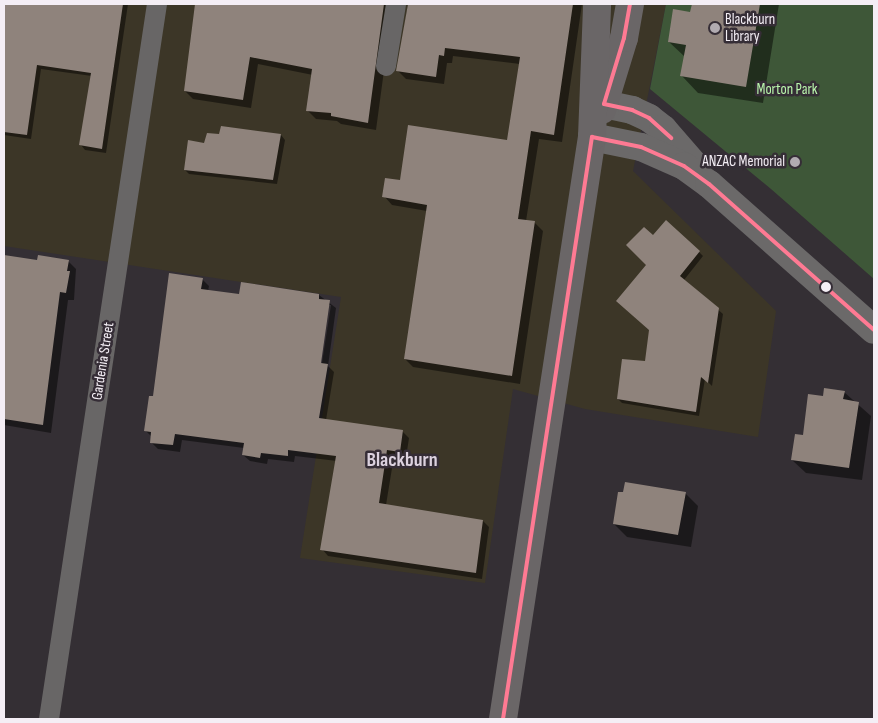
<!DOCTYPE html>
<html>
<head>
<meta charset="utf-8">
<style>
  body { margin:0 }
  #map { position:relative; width:878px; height:723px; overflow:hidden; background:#342f34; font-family:"Sofia Sans Condensed",sans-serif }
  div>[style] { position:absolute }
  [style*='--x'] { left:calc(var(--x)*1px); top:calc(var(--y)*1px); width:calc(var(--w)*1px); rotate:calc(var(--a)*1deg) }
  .commercial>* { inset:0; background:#3c3627 }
  .green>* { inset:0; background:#3e5738 }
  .shadow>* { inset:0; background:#0007 }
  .building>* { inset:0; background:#8f837c }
  .street>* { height:20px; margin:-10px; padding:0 10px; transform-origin:10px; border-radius:10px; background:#686666 }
  .secondary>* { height:28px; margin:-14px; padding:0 14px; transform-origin:14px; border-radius:14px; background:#6b6969 }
  .primary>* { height:28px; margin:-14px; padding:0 14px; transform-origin:14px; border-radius:14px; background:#6a6667 }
  .bus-1>* { height:4px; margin:-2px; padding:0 2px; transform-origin:2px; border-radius:2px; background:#fe7a93 }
  .dots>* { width:14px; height:14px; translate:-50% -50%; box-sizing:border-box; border:2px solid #352d36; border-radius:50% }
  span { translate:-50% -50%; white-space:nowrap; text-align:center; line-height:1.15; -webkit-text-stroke:5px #352d36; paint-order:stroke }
  .poi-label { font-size:15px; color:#f4eef5 }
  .left { translate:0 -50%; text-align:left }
  .right { translate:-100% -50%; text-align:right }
  .park-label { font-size:15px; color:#baf7ad }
  .street-label { font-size:15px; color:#f4eef5 }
  .district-label { font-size:20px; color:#dcd2df; font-weight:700 }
  .frame { position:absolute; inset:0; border:5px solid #f4eef5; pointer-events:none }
</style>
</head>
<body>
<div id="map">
  <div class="commercial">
    <i style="clip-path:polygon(4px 4px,666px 4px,633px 171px,776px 311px,758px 437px,585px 409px,513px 389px,485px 583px,300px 558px,341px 297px,4px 246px)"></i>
  </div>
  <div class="green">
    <i style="clip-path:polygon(666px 4px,874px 4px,874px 279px,771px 189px,650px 89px)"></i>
  </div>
  <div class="shadow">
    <i style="clip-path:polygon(4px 4px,128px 4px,106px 153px,85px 150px,81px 145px,92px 76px,41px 69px,31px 139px,4px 135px)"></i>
    <i style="clip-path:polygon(196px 4px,398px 4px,392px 11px,376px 130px,341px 124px,337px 121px,316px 119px,308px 111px,313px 75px,258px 64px,251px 108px,193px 99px,185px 91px)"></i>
    <i style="clip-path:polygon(408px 4px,582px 4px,562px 142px,539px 139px,526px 221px,534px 222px,543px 231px,520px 384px,413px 367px,405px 359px,427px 211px,392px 205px,384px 196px,401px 181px,508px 142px,520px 64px,453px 56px,452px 63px,447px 63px,444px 84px,406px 79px,398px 71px)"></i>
    <i style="clip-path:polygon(693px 4px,779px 4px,763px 103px,698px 93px,682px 76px,685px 57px,669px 42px,691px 14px)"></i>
    <i style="clip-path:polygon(222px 127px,281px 135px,285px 140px,277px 184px,189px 174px,185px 170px,205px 144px,220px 136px)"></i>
    <i style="clip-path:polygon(653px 236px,699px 252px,703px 256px,684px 280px,723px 314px,712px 386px,705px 379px,699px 416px,622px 403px,618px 399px,646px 363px,650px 330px,648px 265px)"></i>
    <i style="clip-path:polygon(4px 254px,4px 256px,38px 262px,68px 261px,76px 269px,74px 300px,68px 300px,51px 433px,4px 425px)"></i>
    <i style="clip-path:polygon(evenodd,202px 279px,209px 286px,208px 291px,240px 296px,319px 295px,336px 308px,328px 366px,334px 372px,326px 420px,403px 432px,409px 438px,406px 458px,394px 456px,386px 505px,483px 521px,489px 527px,482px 579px,328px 556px,322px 549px,337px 461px,295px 456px,294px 462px,268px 459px,267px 464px,250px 461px,243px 455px,244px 448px,182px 440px,180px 452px,158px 449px,151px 442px,152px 437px,146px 431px,154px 397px,202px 279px,328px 305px,331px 305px,321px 369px,318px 369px,328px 305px)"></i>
    <i style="clip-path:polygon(844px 392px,871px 416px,862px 480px,806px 473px,792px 460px,824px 398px)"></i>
    <i style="clip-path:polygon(685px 493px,698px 506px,691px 547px,627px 537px,614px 524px)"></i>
  </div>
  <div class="building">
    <i style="clip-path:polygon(4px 4px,123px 4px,102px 149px,79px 145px,91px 73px,37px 65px,27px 135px,4px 132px)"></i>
    <i style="clip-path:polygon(195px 4px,384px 4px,368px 123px,331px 116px,331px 113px,306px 111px,312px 69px,250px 57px,243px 100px,184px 91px)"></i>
    <i style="clip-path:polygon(408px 4px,573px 4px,554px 135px,531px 131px,518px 219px,535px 221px,512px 376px,404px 359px,427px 205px,382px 197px,385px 178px,400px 180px,408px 125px,507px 140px,520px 57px,445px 48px,444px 56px,439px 55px,436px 77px,396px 71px)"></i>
    <i style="clip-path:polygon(692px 4px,760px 4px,746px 87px,680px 76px,686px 45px,668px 42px,673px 9px,690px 12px)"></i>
    <i style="clip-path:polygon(221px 126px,281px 134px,273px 180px,184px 170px,188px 140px,204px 143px,207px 133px,219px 134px)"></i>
    <i style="clip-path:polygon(666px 220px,700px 251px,680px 276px,719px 308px,708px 383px,701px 377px,696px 412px,617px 399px,622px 359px,645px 361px,649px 330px,616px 301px,646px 265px,626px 245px,644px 227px,653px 235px)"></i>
    <i style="clip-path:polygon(4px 255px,37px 260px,38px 255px,69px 260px,67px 271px,70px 271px,66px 293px,60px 292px,43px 425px,4px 419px)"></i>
    <i style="clip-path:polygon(169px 273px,203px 278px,201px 289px,239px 294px,241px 282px,319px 294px,319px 299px,330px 300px,321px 363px,328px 364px,319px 418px,403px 430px,400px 452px,387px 450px,379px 503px,483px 520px,476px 573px,320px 550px,336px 456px,288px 450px,288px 456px,261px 453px,260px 458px,242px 455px,244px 443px,175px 434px,173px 445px,150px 443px,151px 432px,144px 431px,149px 396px,153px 396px)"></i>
    <i style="clip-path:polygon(824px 388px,845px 391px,843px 399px,859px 402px,849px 468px,791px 460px,795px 434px,803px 435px,808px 394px,823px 396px)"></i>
    <i style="clip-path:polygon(625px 482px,686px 492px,678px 535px,613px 524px,618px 492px,623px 492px)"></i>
  </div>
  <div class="street">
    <i style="--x:386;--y:66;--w:63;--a:-80.8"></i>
    <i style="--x:49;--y:719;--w:723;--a:-81.41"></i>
  </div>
  <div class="secondary">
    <i style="--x:604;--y:104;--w:29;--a:12"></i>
    <i style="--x:632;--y:110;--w:19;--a:25"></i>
    <i style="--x:649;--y:118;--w:18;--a:38"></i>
    <i style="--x:663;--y:129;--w:50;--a:49"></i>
    <i style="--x:592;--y:137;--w:50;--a:11.5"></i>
    <i style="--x:641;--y:147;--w:47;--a:23.8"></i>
    <i style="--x:684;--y:166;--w:31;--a:36"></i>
    <i style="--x:709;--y:184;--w:220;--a:41.5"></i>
  </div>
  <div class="primary">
    <i style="--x:602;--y:110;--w:75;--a:-73"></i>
    <i style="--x:624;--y:38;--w:35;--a:-80"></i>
    <i style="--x:503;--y:719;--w:589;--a:-81.31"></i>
    <i style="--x:592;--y:137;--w:133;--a:-87.8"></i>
  </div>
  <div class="bus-1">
    <i style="--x:630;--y:4;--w:35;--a:100"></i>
    <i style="--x:624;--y:38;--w:69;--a:106.9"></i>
    <i style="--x:604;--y:104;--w:29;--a:12"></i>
    <i style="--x:632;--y:110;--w:19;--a:25"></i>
    <i style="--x:649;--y:118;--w:30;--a:42"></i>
    <i style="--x:503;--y:719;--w:589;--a:-81.31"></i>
    <i style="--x:592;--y:137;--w:50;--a:11.5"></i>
    <i style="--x:641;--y:147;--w:47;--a:23.8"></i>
    <i style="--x:684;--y:166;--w:31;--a:36"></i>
    <i style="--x:709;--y:184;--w:220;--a:41.5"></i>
  </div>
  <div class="dots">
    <i style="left:715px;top:28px;background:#b1abb1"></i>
    <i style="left:795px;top:162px;background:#b1abb1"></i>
    <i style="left:826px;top:287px;background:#f4eef5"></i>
  </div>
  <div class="poi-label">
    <span class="left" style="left:725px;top:28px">Blackburn<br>Library</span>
    <span class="right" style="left:785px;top:162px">ANZAC Memorial</span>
  </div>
  <div class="park-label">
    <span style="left:787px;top:90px">Morton Park</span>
  </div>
  <div class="street-label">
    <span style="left:103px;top:361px;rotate:-81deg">Gardenia Street</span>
  </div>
  <div class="district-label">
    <span style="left:402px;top:460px">Blackburn</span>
  </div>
  <div class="frame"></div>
</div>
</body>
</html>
